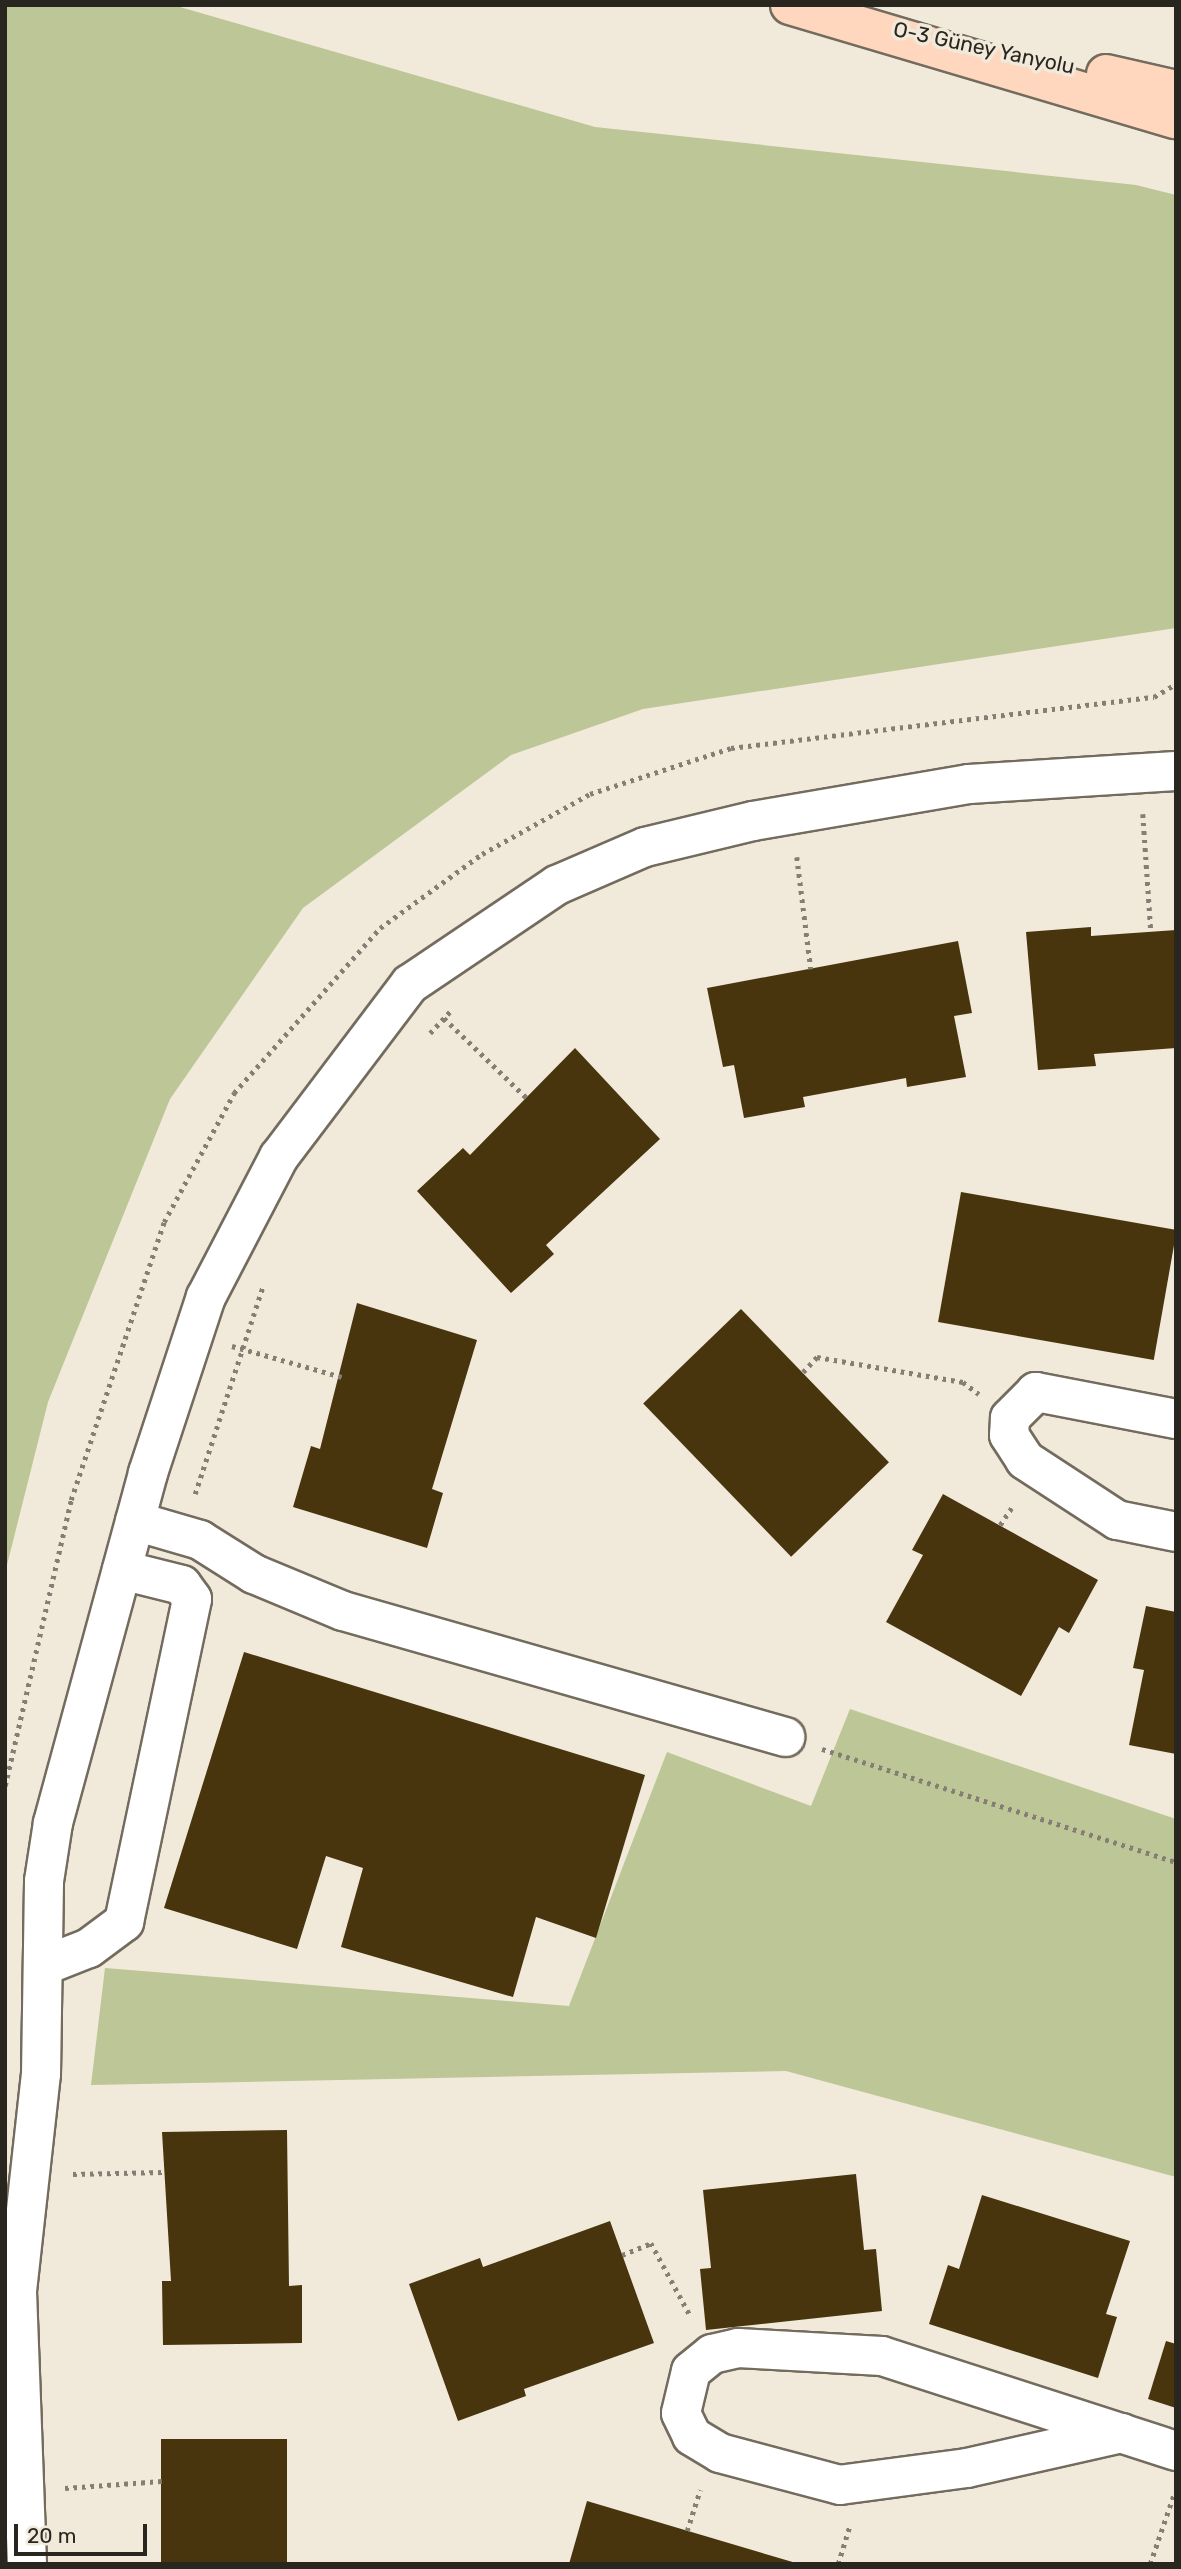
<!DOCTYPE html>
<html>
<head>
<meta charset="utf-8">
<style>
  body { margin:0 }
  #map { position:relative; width:1181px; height:2569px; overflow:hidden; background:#f1e9d9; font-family:Rubik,sans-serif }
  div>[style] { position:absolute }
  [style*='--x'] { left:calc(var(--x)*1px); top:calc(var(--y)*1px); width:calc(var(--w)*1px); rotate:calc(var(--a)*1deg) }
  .green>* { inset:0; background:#bdc696 }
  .building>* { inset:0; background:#48350d; transform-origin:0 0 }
  .path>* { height:4.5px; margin-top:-2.25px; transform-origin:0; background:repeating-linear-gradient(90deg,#847e74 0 3.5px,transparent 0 8.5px) }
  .roads { filter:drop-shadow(2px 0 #736c5e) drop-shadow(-2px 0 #736c5e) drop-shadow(0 2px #736c5e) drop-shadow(0 -2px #736c5e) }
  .minor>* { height:38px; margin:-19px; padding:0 19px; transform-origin:19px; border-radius:19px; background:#fff }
  .primary>* { height:38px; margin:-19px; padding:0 19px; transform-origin:19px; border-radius:19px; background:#fed7be }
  span { translate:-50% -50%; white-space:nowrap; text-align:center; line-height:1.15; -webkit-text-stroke:7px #f1e9d9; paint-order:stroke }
  .street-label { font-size:21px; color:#292620 }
  .frame { position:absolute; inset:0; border:7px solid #292620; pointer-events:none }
  .scale { position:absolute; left:14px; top:2524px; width:133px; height:32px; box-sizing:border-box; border:4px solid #292620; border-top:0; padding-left:9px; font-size:21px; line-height:24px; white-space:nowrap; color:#292620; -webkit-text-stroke:5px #f1e9d9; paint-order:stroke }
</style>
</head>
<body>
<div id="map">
  <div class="green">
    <i style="clip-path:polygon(5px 5px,173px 5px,595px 127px,1136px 185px,1176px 195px,1176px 628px,643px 709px,511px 755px,303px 908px,170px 1099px,48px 1402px,5px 1573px)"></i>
    <i style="clip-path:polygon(850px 1709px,1176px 1819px,1176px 2177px,786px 2071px,91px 2085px,105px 1968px,569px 2006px,667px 1752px,811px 1806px)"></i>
  </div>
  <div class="building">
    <i style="clip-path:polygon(1091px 927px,1091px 936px,1176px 930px,1176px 1048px,1094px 1054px,1096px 1066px,1038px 1070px,1026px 932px)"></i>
    <i style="clip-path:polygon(958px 941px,972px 1013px,954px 1016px,966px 1077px,907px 1087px,906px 1078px,803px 1097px,805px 1107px,744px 1118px,734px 1065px,723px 1067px,707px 988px)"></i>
    <i style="clip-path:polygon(575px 1048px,660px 1139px,546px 1245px,554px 1254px,511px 1293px,417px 1191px,463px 1148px,470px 1155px)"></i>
    <i style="left:961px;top:1192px;width:219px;height:132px;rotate:10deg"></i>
    <i style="clip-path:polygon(357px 1303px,477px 1340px,432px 1489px,443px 1493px,427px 1548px,293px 1507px,311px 1446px,320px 1449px)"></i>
    <i style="left:741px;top:1309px;width:213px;height:136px;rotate:46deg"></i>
    <i style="clip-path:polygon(943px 1494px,1098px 1580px,1069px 1633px,1059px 1627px,1021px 1696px,886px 1622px,923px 1555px,912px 1550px)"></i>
    <i style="clip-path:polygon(1146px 1606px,1176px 1612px,1176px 1754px,1129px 1745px,1144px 1670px,1133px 1668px)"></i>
    <i style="clip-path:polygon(244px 1652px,645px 1775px,596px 1938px,536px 1917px,513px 1997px,341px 1947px,363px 1868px,326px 1856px,297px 1949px,164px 1908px)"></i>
    <i style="clip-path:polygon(287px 2130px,289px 2286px,302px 2285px,302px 2343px,163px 2345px,162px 2281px,171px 2281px,162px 2132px)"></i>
    <i style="clip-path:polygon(856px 2174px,864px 2250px,876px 2249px,882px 2311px,706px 2330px,700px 2269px,711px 2268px,703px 2190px)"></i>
    <i style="clip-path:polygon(982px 2195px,1130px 2241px,1106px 2314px,1117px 2317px,1098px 2378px,929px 2324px,948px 2265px,959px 2269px)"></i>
    <i style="clip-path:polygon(610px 2221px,654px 2343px,524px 2389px,526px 2396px,458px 2421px,409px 2284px,480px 2258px,483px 2267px)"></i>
    <i style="clip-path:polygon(1166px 2341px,1176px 2344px,1176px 2408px,1148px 2399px)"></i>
    <i style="left:287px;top:2439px;width:125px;height:126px;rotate:90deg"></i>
    <i style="clip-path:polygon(587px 2501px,796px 2563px,796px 2564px,569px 2564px)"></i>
  </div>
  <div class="path">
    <i style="--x:1143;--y:814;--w:118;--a:86.1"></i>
    <i style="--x:797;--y:857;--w:113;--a:82.9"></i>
    <i style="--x:444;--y:1018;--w:118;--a:44"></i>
    <i style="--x:430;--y:1033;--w:33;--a:-47"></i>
    <i style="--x:232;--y:1346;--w:114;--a:15.7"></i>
    <i style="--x:803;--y:1372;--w:21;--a:-47"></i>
    <i style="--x:817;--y:1357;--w:148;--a:9.7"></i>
    <i style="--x:963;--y:1382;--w:20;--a:37"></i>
    <i style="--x:195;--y:1494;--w:219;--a:-71.9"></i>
    <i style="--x:1000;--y:1525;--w:25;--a:-56"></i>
    <i style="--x:822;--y:1749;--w:372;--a:17.7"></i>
    <i style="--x:5;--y:1786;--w:294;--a:-77"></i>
    <i style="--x:71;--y:1500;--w:293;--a:-71.5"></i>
    <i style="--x:164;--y:1222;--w:147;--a:-61.5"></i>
    <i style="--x:234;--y:1093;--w:220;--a:-48.5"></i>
    <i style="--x:380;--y:928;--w:126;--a:-36"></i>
    <i style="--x:482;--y:854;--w:124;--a:-29.1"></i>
    <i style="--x:590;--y:794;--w:148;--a:-18.1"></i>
    <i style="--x:731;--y:748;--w:426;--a:-6.9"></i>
    <i style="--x:1154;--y:697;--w:26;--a:-31"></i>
    <i style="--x:73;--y:2174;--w:90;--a:-1.3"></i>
    <i style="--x:622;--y:2255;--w:31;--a:-22"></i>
    <i style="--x:651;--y:2243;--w:84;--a:61.6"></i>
    <i style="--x:65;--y:2488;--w:97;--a:-4.1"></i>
    <i style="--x:687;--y:2531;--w:43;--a:-72.4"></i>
    <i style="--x:838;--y:2564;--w:39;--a:-73"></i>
    <i style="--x:1150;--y:2564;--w:77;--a:-71.1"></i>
  </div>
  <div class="roads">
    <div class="minor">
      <i style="--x:1176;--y:1419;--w:143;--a:-169.1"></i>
      <i style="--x:1036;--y:1392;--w:37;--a:135"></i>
      <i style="--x:1010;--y:1418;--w:17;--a:93"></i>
      <i style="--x:1009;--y:1435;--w:30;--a:57"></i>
      <i style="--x:1025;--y:1460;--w:110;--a:33.1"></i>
      <i style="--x:1117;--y:1520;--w:60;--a:11.5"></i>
      <i style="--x:135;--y:1521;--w:68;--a:16.3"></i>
      <i style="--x:200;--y:1540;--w:64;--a:32.2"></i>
      <i style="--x:254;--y:1574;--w:96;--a:22.6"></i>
      <i style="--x:343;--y:1611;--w:460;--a:15.9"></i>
      <i style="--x:43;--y:1966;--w:49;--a:-21.4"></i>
      <i style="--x:89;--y:1948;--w:44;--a:-36.6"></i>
      <i style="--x:124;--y:1922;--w:330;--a:-78.1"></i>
      <i style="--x:192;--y:1599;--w:17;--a:-126"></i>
      <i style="--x:182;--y:1585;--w:62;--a:-166"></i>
      <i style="--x:1122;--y:2433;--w:159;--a:167.3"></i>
      <i style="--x:967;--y:2468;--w:128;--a:172.4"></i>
      <i style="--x:840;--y:2485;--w:124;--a:-165.1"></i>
      <i style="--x:720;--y:2453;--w:33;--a:-149"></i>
      <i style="--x:692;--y:2436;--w:25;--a:-116"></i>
      <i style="--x:681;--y:2413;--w:43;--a:-76.6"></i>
      <i style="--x:691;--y:2371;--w:27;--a:-39"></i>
      <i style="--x:712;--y:2354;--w:27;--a:-13"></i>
      <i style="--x:738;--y:2348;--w:144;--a:3.2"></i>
      <i style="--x:882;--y:2356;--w:309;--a:17.9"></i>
      <i style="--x:27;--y:2564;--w:273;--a:-92.1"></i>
      <i style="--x:17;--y:2291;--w:218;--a:-83.7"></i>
      <i style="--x:41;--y:2074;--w:193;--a:-89.1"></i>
      <i style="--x:44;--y:1881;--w:59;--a:-81.2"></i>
      <i style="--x:53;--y:1823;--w:363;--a:-74.8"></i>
      <i style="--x:148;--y:1473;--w:185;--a:-71.8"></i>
      <i style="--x:206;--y:1297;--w:158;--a:-62.5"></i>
      <i style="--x:279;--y:1157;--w:217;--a:-52.9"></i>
      <i style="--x:410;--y:984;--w:177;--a:-34"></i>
      <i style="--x:557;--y:885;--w:96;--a:-23.4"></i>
      <i style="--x:645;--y:847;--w:111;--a:-13.5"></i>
      <i style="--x:753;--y:821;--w:219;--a:-9.7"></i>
      <i style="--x:969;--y:784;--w:207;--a:-3.6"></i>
    </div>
    <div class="primary">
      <i style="--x:790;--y:5;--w:402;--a:16.5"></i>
      <i style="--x:1106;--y:74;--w:72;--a:12.9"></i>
    </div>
  </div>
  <div class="street-label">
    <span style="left:984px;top:48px;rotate:12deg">O-3 Güney Yanyolu</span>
  </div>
  <div class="frame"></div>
  <div class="scale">20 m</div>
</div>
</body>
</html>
